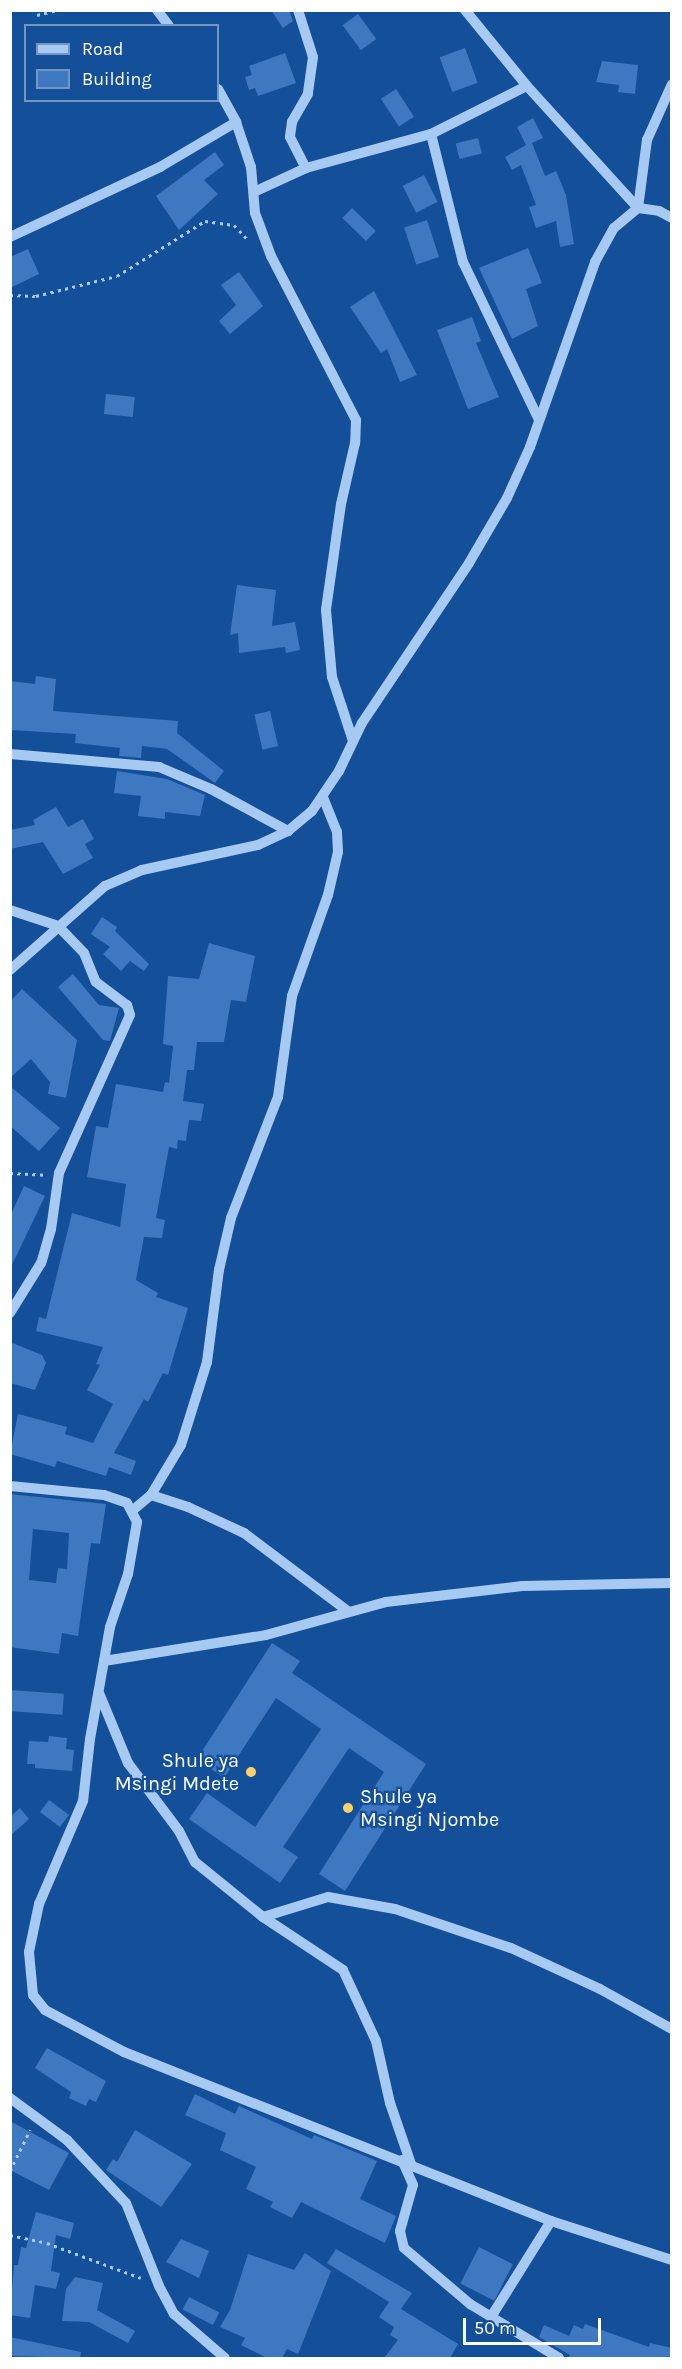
<!DOCTYPE html>
<html>
<head>
<meta charset="utf-8">
<style>
  body { margin:0 }
  #map { position:relative; width:682px; height:2369px; overflow:hidden; background:#144f99; font-family:Karla,sans-serif }
  div>[style] { position:absolute }
  [style*='--x'] { left:calc(var(--x)*1px); top:calc(var(--y)*1px); width:calc(var(--w)*1px); rotate:calc(var(--a)*1deg) }
  .building>* { inset:0; background:#3d78c1; transform-origin:0 0 }
  .path>* { height:3px; margin-top:-1.5px; transform-origin:0; background:repeating-linear-gradient(90deg,#a7caf3 0 3px,transparent 0 7.5px) }
  .minor>* { height:10px; margin:-5px; padding:0 5px; transform-origin:5px; border-radius:5px; background:#a7caf3 }
  .dots>* { width:16px; height:16px; translate:-50% -50%; box-sizing:border-box; border:3px solid #144f99; border-radius:50% }
  span { translate:-50% -50%; white-space:nowrap; text-align:center; line-height:1.15; -webkit-text-stroke:4.5px #144f99; paint-order:stroke }
  .poi-label { font-size:20px; color:#fff }
  .right { translate:-100% -50%; text-align:right }
  .left { translate:0 -50%; text-align:left }
  .frame { position:absolute; inset:0; border:12px solid #fff; pointer-events:none }
  .legend { position:absolute; left:24px; top:24px; width:195px; height:78px; box-sizing:border-box; background:#144f99; border:2px solid #7295c2; margin:0; padding:8px 10px; list-style:none; font-size:18px; color:#fff }
  .legend li { display:flex; align-items:center; gap:12px; height:30px }
  .legend b { width:30px; border:2px solid #7295c2 }
  .scale { position:absolute; left:463px; top:2318px; width:138px; height:27px; box-sizing:border-box; border:3px solid #fff; border-top:0; padding-left:8px; font-size:18px; line-height:21px; white-space:nowrap; color:#fff; -webkit-text-stroke:4px #144f99; paint-order:stroke }
</style>
</head>
<body>
<div id="map">
  <div class="building">
    <i style="clip-path:polygon(271px 10px,289px 10px,293px 21px,283px 28px)"></i>
    <i style="left:358px;top:14px;width:31px;height:19px;rotate:54deg"></i>
    <i style="left:465px;top:48px;width:37px;height:27px;rotate:70deg"></i>
    <i style="clip-path:polygon(285px 53px,296px 83px,258px 96px,255px 88px,249px 90px,245px 77px,252px 75px,249px 66px)"></i>
    <i style="clip-path:polygon(602px 61px,638px 65px,635px 94px,618px 92px,619px 85px,596px 82px)"></i>
    <i style="left:396px;top:89px;width:33px;height:18px;rotate:57deg"></i>
    <i style="clip-path:polygon(533px 118px,543px 138px,532px 143px,545px 176px,556px 171px,566px 195px,574px 244px,560px 247px,556px 221px,536px 228px,529px 207px,536px 205px,521px 165px,512px 170px,505px 157px,526px 145px,517px 127px)"></i>
    <i style="left:478px;top:138px;width:16px;height:23px;rotate:76deg"></i>
    <i style="clip-path:polygon(215px 152px,224px 165px,204px 180px,218px 194px,179px 230px,156px 196px)"></i>
    <i style="left:424px;top:175px;width:30px;height:24px;rotate:63deg"></i>
    <i style="left:352px;top:208px;width:33px;height:14px;rotate:44deg"></i>
    <i style="left:427px;top:220px;width:39px;height:24px;rotate:72deg"></i>
    <i style="clip-path:polygon(528px 248px,542px 283px,526px 289px,538px 326px,512px 339px,479px 268px)"></i>
    <i style="clip-path:polygon(28px 249px,39px 274px,10px 288px,10px 257px)"></i>
    <i style="clip-path:polygon(239px 272px,263px 306px,230px 334px,219px 321px,236px 305px,221px 285px)"></i>
    <i style="clip-path:polygon(374px 291px,417px 375px,400px 382px,387px 349px,381px 353px,350px 307px)"></i>
    <i style="clip-path:polygon(472px 317px,481px 341px,476px 343px,499px 397px,468px 409px,437px 330px)"></i>
    <i style="left:106px;top:394px;width:29px;height:20px;rotate:6deg"></i>
    <i style="clip-path:polygon(237px 585px,276px 590px,272px 626px,295px 622px,300px 650px,286px 653px,285px 647px,239px 653px,238px 633px,230px 635px)"></i>
    <i style="clip-path:polygon(36px 676px,56px 679px,53px 711px,178px 721px,177px 733px,224px 771px,215px 783px,167px 749px,142px 746px,141px 758px,119px 756px,120px 748px,75px 743px,76px 734px,10px 730px,10px 681px,35px 684px)"></i>
    <i style="left:270px;top:711px;width:36px;height:16px;rotate:77deg"></i>
    <i style="clip-path:polygon(117px 771px,167px 779px,205px 795px,200px 816px,165px 812px,165px 819px,138px 816px,141px 796px,114px 793px)"></i>
    <i style="clip-path:polygon(56px 807px,68px 827px,83px 819px,94px 839px,85px 844px,93px 858px,63px 874px,43px 842px,10px 849px,10px 830px,35px 825px,33px 820px)"></i>
    <i style="clip-path:polygon(102px 917px,117px 927px,115px 931px,149px 964px,144px 971px,130px 961px,121px 971px,103px 954px,110px 947px,91px 934px)"></i>
    <i style="clip-path:polygon(209px 943px,255px 956px,246px 1002px,231px 1000px,224px 1042px,197px 1042px,194px 1070px,187px 1070px,183px 1101px,204px 1104px,201px 1121px,189px 1120px,186px 1141px,178px 1140px,177px 1149px,169px 1147px,156px 1218px,165px 1220px,162px 1238px,144px 1237px,136px 1280px,158px 1293px,156px 1297px,188px 1308px,168px 1375px,163px 1373px,148px 1402px,144px 1399px,114px 1453px,136px 1461px,131px 1475px,109px 1467px,106px 1476px,57px 1461px,55px 1467px,10px 1454px,18px 1414px,67px 1427px,65px 1434px,93px 1443px,113px 1404px,87px 1390px,100px 1365px,96px 1364px,103px 1347px,36px 1331px,39px 1317px,46px 1319px,72px 1213px,120px 1227px,126px 1184px,87px 1177px,96px 1126px,108px 1128px,116px 1084px,163px 1092px,165px 1082px,169px 1083px,173px 1046px,163px 1044px,168px 976px,199px 979px)"></i>
    <i style="clip-path:polygon(73px 974px,99px 1005px,119px 1008px,110px 1041px,103px 1040px,58px 987px)"></i>
    <i style="clip-path:polygon(22px 989px,77px 1040px,66px 1098px,48px 1094px,50px 1082px,31px 1059px,10px 1078px,10px 1002px)"></i>
    <i style="clip-path:polygon(10px 1086px,60px 1128px,39px 1151px,10px 1126px)"></i>
    <i style="clip-path:polygon(24px 1186px,45px 1196px,10px 1269px,10px 1216px)"></i>
    <i style="clip-path:polygon(10px 1342px,42px 1355px,46px 1363px,35px 1390px,10px 1383px)"></i>
    <i style="clip-path:polygon(evenodd,10px 1494px,106px 1504px,100px 1544px,91px 1543px,78px 1636px,62px 1633px,59px 1654px,10px 1647px,10px 1494px,33px 1529px,69px 1533px,67px 1569px,58px 1568px,56px 1583px,29px 1580px,33px 1529px)"></i>
    <i style="clip-path:polygon(272px 1643px,300px 1661px,292px 1673px,426px 1764px,345px 1891px,319px 1874px,384px 1772px,349px 1748px,283px 1847px,298px 1857px,280px 1883px,189px 1819px,207px 1793px,255px 1827px,321px 1729px,276px 1698px,224px 1778px,197px 1759px)"></i>
    <i style="left:10px;top:1690px;width:54px;height:21px;rotate:4deg"></i>
    <i style="clip-path:polygon(49px 1736px,67px 1738px,66px 1749px,74px 1750px,72px 1771px,35px 1768px,35px 1764px,27px 1764px,29px 1741px,48px 1742px)"></i>
    <i style="left:49px;top:1800px;width:25px;height:15px;rotate:37deg"></i>
    <i style="clip-path:polygon(20px 1808px,29px 1819px,10px 1836px,10px 1817px)"></i>
    <i style="clip-path:polygon(47px 2048px,106px 2081px,96px 2102px,89px 2099px,86px 2106px,69px 2098px,71px 2092px,35px 2068px)"></i>
    <i style="clip-path:polygon(195px 2094px,235px 2114px,239px 2106px,312px 2139px,314px 2135px,377px 2161px,360px 2199px,396px 2216px,385px 2243px,301px 2202px,292px 2218px,270px 2207px,273px 2202px,246px 2189px,256px 2167px,220px 2150px,226px 2133px,185px 2115px)"></i>
    <i style="clip-path:polygon(10px 2121px,69px 2153px,49px 2190px,10px 2170px)"></i>
    <i style="clip-path:polygon(135px 2130px,192px 2164px,161px 2207px,106px 2170px,113px 2159px,117px 2162px)"></i>
    <i style="clip-path:polygon(36px 2212px,74px 2223px,70px 2239px,56px 2235px,51px 2271px,60px 2273px,56px 2289px,35px 2285px,30px 2318px,10px 2315px,14px 2265px,18px 2265px,21px 2247px,26px 2248px)"></i>
    <i style="clip-path:polygon(181px 2239px,209px 2251px,199px 2278px,166px 2262px)"></i>
    <i style="left:479px;top:2247px;width:38px;height:41px;rotate:27deg"></i>
    <i style="clip-path:polygon(336px 2249px,412px 2293px,401px 2309px,458px 2344px,450px 2358px,384px 2358px,398px 2340px,390px 2335px,394px 2327px,379px 2317px,389px 2302px,327px 2263px)"></i>
    <i style="clip-path:polygon(305px 2253px,331px 2271px,298px 2354px,287px 2349px,282px 2358px,267px 2358px,241px 2345px,245px 2338px,220px 2327px,230px 2310px,248px 2254px,294px 2270px)"></i>
    <i style="clip-path:polygon(75px 2277px,103px 2283px,97px 2310px,135px 2331px,128px 2343px,89px 2322px,62px 2321px,66px 2289px)"></i>
    <i style="left:189px;top:2297px;width:34px;height:14px;rotate:27deg"></i>
    <i style="clip-path:polygon(585px 2324px,649px 2347px,650px 2343px,672px 2348px,672px 2358px,568px 2358px,570px 2355px,539px 2337px,544px 2325px,569px 2336px,574px 2325px,583px 2329px)"></i>
    <i style="clip-path:polygon(10px 2337px,81px 2352px,80px 2358px,10px 2356px)"></i>
  </div>
  <div class="path">
    <i style="--x:37;--y:15;--w:21;--a:-14"></i>
    <i style="--x:10;--y:295;--w:26;--a:2"></i>
    <i style="--x:36;--y:296;--w:83;--a:-13.9"></i>
    <i style="--x:117;--y:276;--w:104;--a:-32"></i>
    <i style="--x:205;--y:221;--w:29;--a:8"></i>
    <i style="--x:234;--y:225;--w:22;--a:47"></i>
    <i style="--x:10;--y:1173;--w:35;--a:3"></i>
    <i style="--x:10;--y:2171;--w:46;--a:-64"></i>
    <i style="--x:10;--y:2235;--w:38;--a:12"></i>
    <i style="--x:47;--y:2243;--w:100;--a:20.4"></i>
  </div>
  <div class="minor">
    <i style="--x:157;--y:10;--w:20;--a:53"></i>
    <i style="--x:298;--y:10;--w:49;--a:72.3"></i>
    <i style="--x:313;--y:57;--w:37;--a:98"></i>
    <i style="--x:308;--y:94;--w:32;--a:120"></i>
    <i style="--x:292;--y:122;--w:15;--a:98"></i>
    <i style="--x:290;--y:137;--w:35;--a:63"></i>
    <i style="--x:465;--y:10;--w:98;--a:50.8"></i>
    <i style="--x:527;--y:86;--w:165;--a:47.7"></i>
    <i style="--x:218;--y:89;--w:38;--a:61"></i>
    <i style="--x:236;--y:122;--w:47;--a:71.6"></i>
    <i style="--x:251;--y:167;--w:46;--a:85"></i>
    <i style="--x:255;--y:213;--w:46;--a:69.6"></i>
    <i style="--x:271;--y:256;--w:185;--a:62.6"></i>
    <i style="--x:356;--y:420;--w:23;--a:92"></i>
    <i style="--x:355;--y:443;--w:63;--a:102.9"></i>
    <i style="--x:341;--y:504;--w:107;--a:98.1"></i>
    <i style="--x:326;--y:610;--w:67;--a:84.9"></i>
    <i style="--x:332;--y:677;--w:67;--a:71.8"></i>
    <i style="--x:431;--y:134;--w:132;--a:76"></i>
    <i style="--x:463;--y:262;--w:175;--a:64.3"></i>
    <i style="--x:254;--y:192;--w:57;--a:-24.8"></i>
    <i style="--x:306;--y:168;--w:130;--a:-15.2"></i>
    <i style="--x:431;--y:134;--w:107;--a:-26.6"></i>
    <i style="--x:638;--y:208;--w:69;--a:-82.5"></i>
    <i style="--x:647;--y:140;--w:61;--a:-65.9"></i>
    <i style="--x:10;--y:237;--w:166;--a:-25"></i>
    <i style="--x:160;--y:167;--w:88;--a:-30.6"></i>
    <i style="--x:10;--y:754;--w:150;--a:5"></i>
    <i style="--x:159;--y:767;--w:56;--a:22.9"></i>
    <i style="--x:211;--y:789;--w:88;--a:28.6"></i>
    <i style="--x:10;--y:910;--w:51;--a:18.4"></i>
    <i style="--x:58;--y:926;--w:37;--a:46"></i>
    <i style="--x:84;--y:953;--w:31;--a:68"></i>
    <i style="--x:96;--y:982;--w:39;--a:37"></i>
    <i style="--x:127;--y:1005;--w:10;--a:73"></i>
    <i style="--x:130;--y:1015;--w:173;--a:114.2"></i>
    <i style="--x:59;--y:1173;--w:57;--a:98.1"></i>
    <i style="--x:51;--y:1229;--w:35;--a:106"></i>
    <i style="--x:41;--y:1263;--w:59;--a:121.8"></i>
    <i style="--x:10;--y:970;--w:127;--a:-41.5"></i>
    <i style="--x:105;--y:886;--w:40;--a:-23.4"></i>
    <i style="--x:142;--y:870;--w:119;--a:-12.2"></i>
    <i style="--x:258;--y:845;--w:33;--a:-25"></i>
    <i style="--x:288;--y:831;--w:31;--a:-40"></i>
    <i style="--x:312;--y:811;--w:48;--a:-56"></i>
    <i style="--x:339;--y:771;--w:53;--a:-64.4"></i>
    <i style="--x:362;--y:723;--w:192;--a:-56.2"></i>
    <i style="--x:469;--y:563;--w:75;--a:-59.7"></i>
    <i style="--x:507;--y:498;--w:56;--a:-65.7"></i>
    <i style="--x:530;--y:447;--w:196;--a:-70.6"></i>
    <i style="--x:595;--y:262;--w:39;--a:-61"></i>
    <i style="--x:614;--y:228;--w:31;--a:-40"></i>
    <i style="--x:638;--y:208;--w:21;--a:8"></i>
    <i style="--x:659;--y:211;--w:15;--a:28"></i>
    <i style="--x:10;--y:1486;--w:94;--a:5.5"></i>
    <i style="--x:104;--y:1495;--w:24;--a:19"></i>
    <i style="--x:127;--y:1503;--w:21;--a:62"></i>
    <i style="--x:137;--y:1522;--w:53;--a:99.8"></i>
    <i style="--x:128;--y:1574;--w:56;--a:108.8"></i>
    <i style="--x:110;--y:1627;--w:114;--a:100.1"></i>
    <i style="--x:90;--y:1739;--w:62;--a:96.4"></i>
    <i style="--x:83;--y:1801;--w:112;--a:113.1"></i>
    <i style="--x:39;--y:1904;--w:49;--a:101.8"></i>
    <i style="--x:29;--y:1952;--w:43;--a:84.7"></i>
    <i style="--x:33;--y:1995;--w:19;--a:51"></i>
    <i style="--x:45;--y:2010;--w:89;--a:28"></i>
    <i style="--x:124;--y:2052;--w:459;--a:21.6"></i>
    <i style="--x:551;--y:2221;--w:127;--a:17.9"></i>
    <i style="--x:151;--y:1495;--w:39;--a:18"></i>
    <i style="--x:188;--y:1507;--w:62;--a:24.9"></i>
    <i style="--x:244;--y:1533;--w:131;--a:37"></i>
    <i style="--x:133;--y:1510;--w:23;--a:-40"></i>
    <i style="--x:151;--y:1495;--w:58;--a:-59"></i>
    <i style="--x:181;--y:1445;--w:87;--a:-72.6"></i>
    <i style="--x:207;--y:1362;--w:93;--a:-82.6"></i>
    <i style="--x:219;--y:1270;--w:53;--a:-77"></i>
    <i style="--x:231;--y:1218;--w:130;--a:-68.8"></i>
    <i style="--x:278;--y:1097;--w:102;--a:-82.1"></i>
    <i style="--x:292;--y:996;--w:107;--a:-70.4"></i>
    <i style="--x:328;--y:895;--w:44;--a:-76.9"></i>
    <i style="--x:338;--y:852;--w:20;--a:-93"></i>
    <i style="--x:337;--y:832;--w:37;--a:-112"></i>
    <i style="--x:104;--y:1661;--w:164;--a:-9.1"></i>
    <i style="--x:266;--y:1635;--w:124;--a:-15.4"></i>
    <i style="--x:386;--y:1602;--w:137;--a:-6.7"></i>
    <i style="--x:522;--y:1586;--w:150;--a:-1.1"></i>
    <i style="--x:99;--y:1693;--w:76;--a:67.5"></i>
    <i style="--x:128;--y:1763;--w:85;--a:53.1"></i>
    <i style="--x:179;--y:1831;--w:35;--a:63"></i>
    <i style="--x:195;--y:1862;--w:87;--a:39"></i>
    <i style="--x:263;--y:1917;--w:68;--a:-17.1"></i>
    <i style="--x:328;--y:1897;--w:68;--a:10.2"></i>
    <i style="--x:395;--y:1909;--w:122;--a:18.6"></i>
    <i style="--x:511;--y:1948;--w:98;--a:24.7"></i>
    <i style="--x:600;--y:1989;--w:82;--a:29.1"></i>
    <i style="--x:263;--y:1917;--w:96;--a:33.5"></i>
    <i style="--x:343;--y:1970;--w:78;--a:65.1"></i>
    <i style="--x:376;--y:2041;--w:64;--a:77.3"></i>
    <i style="--x:390;--y:2103;--w:65;--a:71"></i>
    <i style="--x:10;--y:2098;--w:71;--a:36.4"></i>
    <i style="--x:67;--y:2140;--w:86;--a:46.9"></i>
    <i style="--x:126;--y:2203;--w:89;--a:68.3"></i>
    <i style="--x:159;--y:2286;--w:32;--a:62"></i>
    <i style="--x:174;--y:2314;--w:67;--a:40.8"></i>
    <i style="--x:402;--y:2160;--w:27;--a:66"></i>
    <i style="--x:413;--y:2185;--w:48;--a:105.8"></i>
    <i style="--x:400;--y:2231;--w:17;--a:77"></i>
    <i style="--x:404;--y:2248;--w:87;--a:40.3"></i>
    <i style="--x:470;--y:2304;--w:104;--a:31.2"></i>
    <i style="--x:491;--y:2317;--w:113;--a:-58"></i>
  </div>
  <div class="dots">
    <i style="left:251px;top:1772px;background:#ffd269"></i>
    <i style="left:348px;top:1808px;background:#ffd269"></i>
  </div>
  <div class="poi-label">
    <span class="right" style="left:239px;top:1772px">Shule ya<br>Msingi Mdete</span>
    <span class="left" style="left:360px;top:1808px">Shule ya<br>Msingi Njombe</span>
  </div>
  <div class="frame"></div>
  <ul class="legend">
  <li><b style="height:8px;background:#a7caf3"></b>Road</li>
  <li><b style="height:16px;background:#3d78c1"></b>Building</li>
  </ul>
  <div class="scale">50 m</div>
</div>
</body>
</html>
